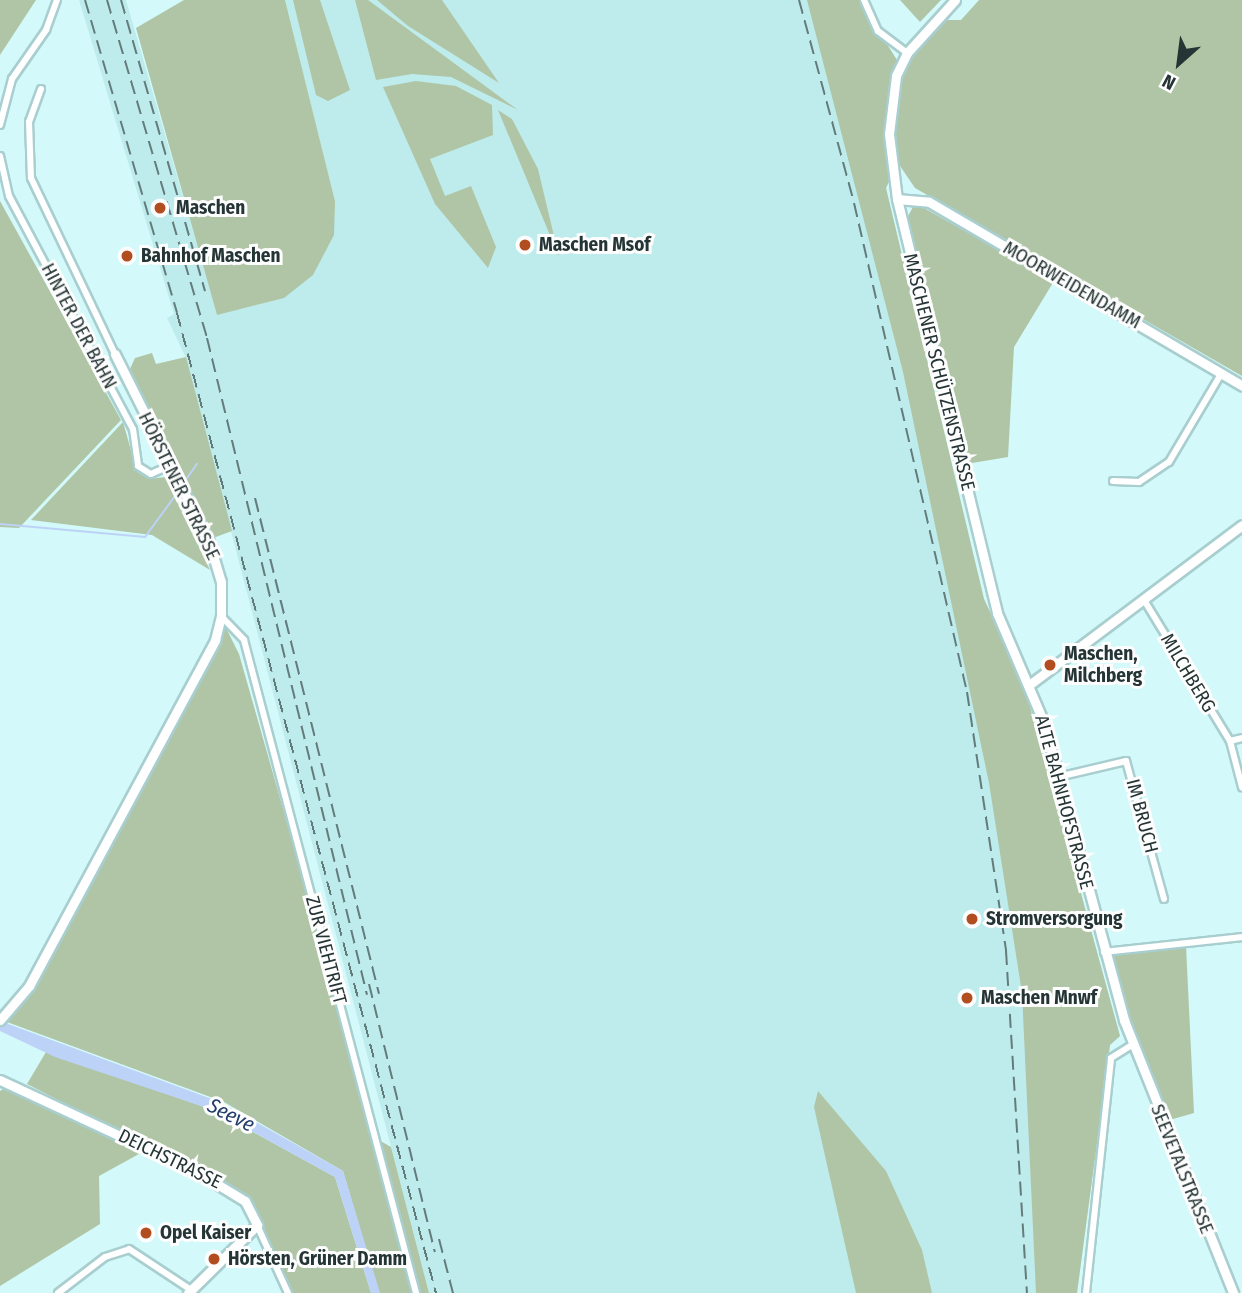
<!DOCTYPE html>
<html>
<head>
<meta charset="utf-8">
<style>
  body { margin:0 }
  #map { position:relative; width:1242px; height:1293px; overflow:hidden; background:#d3f9fa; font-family:"Fira Sans Condensed",sans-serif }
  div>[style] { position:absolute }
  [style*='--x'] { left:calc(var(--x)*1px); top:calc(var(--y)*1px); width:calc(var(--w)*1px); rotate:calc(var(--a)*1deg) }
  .built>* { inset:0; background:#beeced }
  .green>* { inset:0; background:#afc5a5 }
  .water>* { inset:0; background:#bdd2f7 }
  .stream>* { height:2px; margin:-1px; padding:0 1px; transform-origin:1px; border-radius:1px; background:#bdd2f7 }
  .roads { filter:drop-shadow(2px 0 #a9cecf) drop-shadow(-2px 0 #a9cecf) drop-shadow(0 2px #a9cecf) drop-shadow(0 -2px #a9cecf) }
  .street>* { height:6px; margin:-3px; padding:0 3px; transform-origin:3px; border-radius:3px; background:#fff }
  .secondary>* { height:9px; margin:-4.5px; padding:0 4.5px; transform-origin:4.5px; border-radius:4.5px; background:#fff }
  .rail>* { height:2px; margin-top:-1px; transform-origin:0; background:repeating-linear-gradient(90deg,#647b7b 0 14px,transparent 0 21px) }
  .dots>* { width:19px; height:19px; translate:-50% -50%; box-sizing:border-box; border:4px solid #fdfdfd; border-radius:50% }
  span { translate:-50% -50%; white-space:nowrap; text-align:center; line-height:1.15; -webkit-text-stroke:6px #fdfdfd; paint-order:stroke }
  .poi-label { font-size:19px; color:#253434; font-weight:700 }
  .left { translate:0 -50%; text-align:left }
  .street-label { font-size:19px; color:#253434 }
  .water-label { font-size:21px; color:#233d6b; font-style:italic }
  .north { position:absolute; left:1144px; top:28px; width:70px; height:70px; -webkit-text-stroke:5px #fdfdfd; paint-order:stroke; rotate:208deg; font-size:19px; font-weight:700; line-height:28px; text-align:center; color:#253434 }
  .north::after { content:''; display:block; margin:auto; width:24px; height:32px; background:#253434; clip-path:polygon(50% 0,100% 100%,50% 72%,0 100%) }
</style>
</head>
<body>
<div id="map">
  <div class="built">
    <i style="clip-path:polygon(79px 0,126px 0,217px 314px,335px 201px,285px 0,859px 0,896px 60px,911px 58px,897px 162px,886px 188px,984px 599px,1024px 685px,1120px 1036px,1110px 1045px,1077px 1293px,429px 1293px,186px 358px,167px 318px,174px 314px)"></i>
  </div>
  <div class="green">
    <i style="clip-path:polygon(0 0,36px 0,0 55px)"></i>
    <i style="clip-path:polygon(184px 0,285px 0,335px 201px,334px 235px,313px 275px,284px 298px,217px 315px,136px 28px)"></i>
    <i style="clip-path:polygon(293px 0,320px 0,350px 90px,328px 101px,316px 95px)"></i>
    <i style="clip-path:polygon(355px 0,368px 0,518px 110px,451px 77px,412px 74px,376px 80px)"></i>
    <i style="clip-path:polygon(377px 0,442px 0,499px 83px,408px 26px)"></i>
    <i style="clip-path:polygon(807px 0,859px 0,897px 60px,911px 58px,946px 20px,961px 20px,979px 0,1242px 0,1242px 376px,915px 188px,898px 163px,886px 188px,984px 599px,1024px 685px,1120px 1036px,1110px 1045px,1077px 1293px,1036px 1293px,1022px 993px,989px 783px,903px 372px)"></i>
    <i style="clip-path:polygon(900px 0,941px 0,920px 22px)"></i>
    <i style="clip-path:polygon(416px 81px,456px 86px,492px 105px,493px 135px,430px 159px,445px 196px,471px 186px,496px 247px,488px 268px,435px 204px,383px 87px)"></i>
    <i style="clip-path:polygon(498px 110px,512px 119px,538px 169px,559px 257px)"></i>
    <i style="clip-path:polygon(0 201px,121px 420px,19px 528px,0 527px)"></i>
    <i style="clip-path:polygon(915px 203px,1054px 281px,1014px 347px,1008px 457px,966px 464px,905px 222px)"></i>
    <i style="clip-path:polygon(152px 353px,156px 364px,186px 357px,232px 531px,213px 538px,130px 369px,135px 358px)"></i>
    <i style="clip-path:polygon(123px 422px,137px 472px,149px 479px,166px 477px,210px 570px,152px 535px,31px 520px)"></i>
    <i style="clip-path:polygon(225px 626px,239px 654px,377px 1139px,391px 1147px,429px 1293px,379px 1293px,343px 1171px,224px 1102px,7px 1022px,32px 990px)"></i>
    <i style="clip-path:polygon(1186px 946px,1194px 1113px,1166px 1121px,1107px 954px)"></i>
    <i style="clip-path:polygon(46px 1052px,213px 1110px,335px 1177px,371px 1293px,290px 1293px,243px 1195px,27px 1084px)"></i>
    <i style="clip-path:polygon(6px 1087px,148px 1149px,99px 1176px,100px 1224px,0 1286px,0 1091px)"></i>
    <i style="clip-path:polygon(818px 1091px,886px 1171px,922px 1250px,932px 1293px,856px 1293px,814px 1107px)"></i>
  </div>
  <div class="water">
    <i style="clip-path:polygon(0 1021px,220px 1102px,343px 1171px,380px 1293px,371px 1293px,335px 1177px,213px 1110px,55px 1057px,0 1031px)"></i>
  </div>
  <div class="stream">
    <i style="--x:185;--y:481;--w:21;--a:-55"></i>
    <i style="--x:0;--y:524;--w:146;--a:5.1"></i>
    <i style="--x:145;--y:537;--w:51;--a:-53.8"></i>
  </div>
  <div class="roads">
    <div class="street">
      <i style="--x:864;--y:0;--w:34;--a:66"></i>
      <i style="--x:878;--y:31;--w:36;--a:37"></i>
      <i style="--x:41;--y:89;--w:35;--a:110"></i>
      <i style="--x:29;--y:122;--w:56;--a:88"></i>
      <i style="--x:31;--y:178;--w:195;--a:64.5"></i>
      <i style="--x:0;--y:125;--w:48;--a:-75.4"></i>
      <i style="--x:12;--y:79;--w:60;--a:-55.2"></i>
      <i style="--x:46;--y:30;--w:32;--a:-70"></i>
      <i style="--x:0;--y:156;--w:41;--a:77.3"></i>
      <i style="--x:9;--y:196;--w:264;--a:62"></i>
      <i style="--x:133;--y:429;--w:37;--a:82"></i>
      <i style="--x:138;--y:466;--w:15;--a:32"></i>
      <i style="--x:151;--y:474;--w:20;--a:-24"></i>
      <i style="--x:1113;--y:481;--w:26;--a:2"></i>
      <i style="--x:1139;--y:482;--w:36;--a:-34"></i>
      <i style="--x:1169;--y:462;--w:102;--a:-59.4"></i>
      <i style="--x:1144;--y:600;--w:165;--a:58.6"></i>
      <i style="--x:1230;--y:741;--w:48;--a:75.4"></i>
      <i style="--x:221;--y:616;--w:33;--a:46"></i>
      <i style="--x:244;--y:640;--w:675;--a:75.24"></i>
      <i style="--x:1230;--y:741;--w:12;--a:-14"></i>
      <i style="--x:1058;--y:777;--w:70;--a:-13.2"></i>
      <i style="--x:1126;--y:761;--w:143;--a:74.6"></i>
      <i style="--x:1104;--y:952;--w:139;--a:-6.2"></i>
      <i style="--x:257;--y:1225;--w:75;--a:65.5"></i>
      <i style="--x:58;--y:1293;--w:59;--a:-37.5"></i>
      <i style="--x:105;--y:1257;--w:25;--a:-18"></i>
      <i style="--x:129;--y:1249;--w:74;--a:33.5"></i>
      <i style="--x:1086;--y:1293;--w:236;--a:-83.9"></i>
      <i style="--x:1111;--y:1058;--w:26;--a:-32"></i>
    </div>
    <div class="secondary">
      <i style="--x:955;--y:0;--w:72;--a:132.2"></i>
      <i style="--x:907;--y:53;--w:25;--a:116"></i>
      <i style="--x:896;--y:76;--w:58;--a:96.9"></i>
      <i style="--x:889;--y:134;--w:65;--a:83"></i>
      <i style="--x:897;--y:199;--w:426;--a:76.4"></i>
      <i style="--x:997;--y:613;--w:120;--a:66.9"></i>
      <i style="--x:1044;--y:723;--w:308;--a:74.9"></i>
      <i style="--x:1124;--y:1020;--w:294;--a:68.2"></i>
      <i style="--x:897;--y:199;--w:32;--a:5"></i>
      <i style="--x:929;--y:202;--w:363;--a:30.4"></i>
      <i style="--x:1029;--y:685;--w:266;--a:-36.9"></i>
      <i style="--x:0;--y:1020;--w:45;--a:-49.5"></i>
      <i style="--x:29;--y:986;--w:393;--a:-61.7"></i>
      <i style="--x:215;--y:640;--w:25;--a:-76"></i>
      <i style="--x:221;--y:616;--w:34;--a:-90"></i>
      <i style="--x:221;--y:582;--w:42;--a:-106.7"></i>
      <i style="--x:209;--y:542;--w:210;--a:-116.6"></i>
      <i style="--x:0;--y:1080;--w:220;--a:25"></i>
      <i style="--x:199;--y:1173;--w:54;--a:31.3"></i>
      <i style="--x:245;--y:1201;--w:27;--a:63"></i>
      <i style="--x:257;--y:1225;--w:97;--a:135.4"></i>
    </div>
  </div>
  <div class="rail">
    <i style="--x:85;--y:0;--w:326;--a:73.6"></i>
    <i style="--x:177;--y:313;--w:1014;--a:75.2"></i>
    <i style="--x:107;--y:0;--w:352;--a:73.5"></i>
    <i style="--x:207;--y:338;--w:676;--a:76.31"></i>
    <i style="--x:121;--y:0;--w:303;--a:73.9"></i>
    <i style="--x:799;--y:0;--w:210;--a:74.8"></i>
    <i style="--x:854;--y:203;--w:502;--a:76.99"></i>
    <i style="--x:967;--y:692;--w:262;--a:81.4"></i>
    <i style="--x:1006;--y:951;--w:343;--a:86.5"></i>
    <i style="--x:255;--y:498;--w:511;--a:75.96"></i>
    <i style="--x:369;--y:984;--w:276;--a:76.2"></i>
    <i style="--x:439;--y:1239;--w:56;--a:75.5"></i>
  </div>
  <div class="dots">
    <i style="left:160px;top:208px;background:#b24d1f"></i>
    <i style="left:525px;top:245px;background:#b24d1f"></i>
    <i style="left:127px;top:256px;background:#b24d1f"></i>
    <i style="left:1050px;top:665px;background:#b24d1f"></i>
    <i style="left:972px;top:919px;background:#b24d1f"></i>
    <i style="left:967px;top:998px;background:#b24d1f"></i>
    <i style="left:146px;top:1233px;background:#b24d1f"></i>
    <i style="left:214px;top:1259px;background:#b24d1f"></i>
  </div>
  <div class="poi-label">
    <span class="left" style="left:176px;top:208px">Maschen</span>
    <span class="left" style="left:539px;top:245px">Maschen Msof</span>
    <span class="left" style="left:141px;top:256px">Bahnhof Maschen</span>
    <span class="left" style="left:1064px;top:665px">Maschen,<br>Milchberg</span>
    <span class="left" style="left:986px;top:919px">Stromversorgung</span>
    <span class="left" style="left:981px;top:998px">Maschen Mnwf</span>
    <span class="left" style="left:160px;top:1233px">Opel Kaiser</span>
    <span class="left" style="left:228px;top:1259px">Hörsten, Grüner Damm</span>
  </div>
  <div class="street-label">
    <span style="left:1072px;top:285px;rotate:30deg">MOORWEIDENDAMM</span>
    <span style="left:79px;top:326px;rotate:62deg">HINTER DER BAHN</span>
    <span style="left:939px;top:372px;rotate:76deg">MASCHENER SCHÜTZENSTRASSE</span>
    <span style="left:179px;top:486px;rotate:64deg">HÖRSTENER STRASSE</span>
    <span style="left:1188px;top:673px;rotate:59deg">MILCHBERG</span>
    <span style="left:1064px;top:802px;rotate:75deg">ALTE BAHNHOFSTRASSE</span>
    <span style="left:1142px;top:816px;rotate:75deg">IM BRUCH</span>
    <span style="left:326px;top:950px;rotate:75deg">ZUR VIEHTRIFT</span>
    <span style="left:170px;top:1159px;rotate:26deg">DEICHSTRASSE</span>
    <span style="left:1182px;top:1169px;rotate:68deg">SEEVETALSTRASSE</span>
  </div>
  <div class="water-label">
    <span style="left:231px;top:1115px;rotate:27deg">Seeve</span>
  </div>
  <div class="north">N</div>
</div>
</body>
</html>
